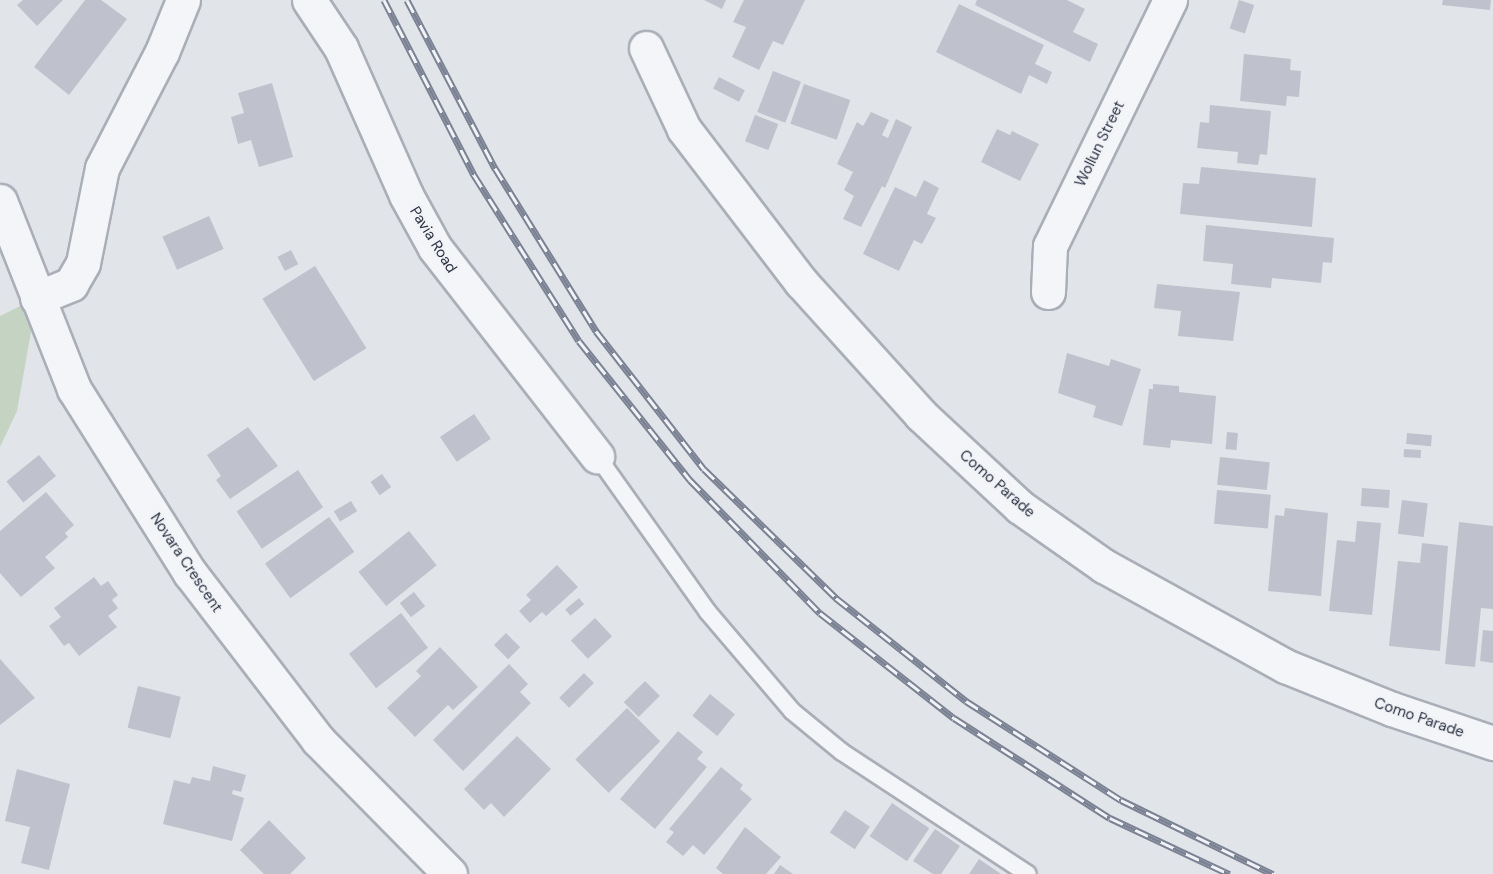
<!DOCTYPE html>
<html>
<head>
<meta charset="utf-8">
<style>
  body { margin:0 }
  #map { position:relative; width:1493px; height:874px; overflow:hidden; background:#e1e4e9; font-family:"DM Sans",sans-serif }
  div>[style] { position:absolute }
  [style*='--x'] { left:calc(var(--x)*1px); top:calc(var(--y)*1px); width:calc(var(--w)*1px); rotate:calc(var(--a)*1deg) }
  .green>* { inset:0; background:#c5d3c3 }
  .building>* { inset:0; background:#bfc2cc; transform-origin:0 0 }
  .roads { filter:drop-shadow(2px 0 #aaaeb7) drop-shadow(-2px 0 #aaaeb7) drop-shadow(0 2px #aaaeb7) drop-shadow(0 -2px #aaaeb7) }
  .service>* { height:16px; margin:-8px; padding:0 8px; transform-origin:8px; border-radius:8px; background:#f4f5f8 }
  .minor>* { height:33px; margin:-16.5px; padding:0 16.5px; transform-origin:16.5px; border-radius:16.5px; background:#f4f5f8 }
  .tertiary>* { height:33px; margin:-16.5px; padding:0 16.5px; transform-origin:16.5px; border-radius:16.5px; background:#f4f5f8 }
  .rail>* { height:7px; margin-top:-3.5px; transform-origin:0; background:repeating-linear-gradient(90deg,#f1f3f7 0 14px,#7b8293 0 28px); box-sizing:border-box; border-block:2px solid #7b8293 }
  span { translate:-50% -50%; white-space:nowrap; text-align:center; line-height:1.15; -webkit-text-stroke:5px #f1f3f7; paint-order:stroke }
  .street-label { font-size:15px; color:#2a3041 }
</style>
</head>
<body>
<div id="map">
  <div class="green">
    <i style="clip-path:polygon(37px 298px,17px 411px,0 447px,0 316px)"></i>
  </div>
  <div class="building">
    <i style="clip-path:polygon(23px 0,63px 0,37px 26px,17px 5px)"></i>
    <i style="clip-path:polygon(85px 0,101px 0,127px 19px,69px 95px,34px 67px)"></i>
    <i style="clip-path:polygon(704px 0,726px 0,722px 9px)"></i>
    <i style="clip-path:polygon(744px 0,805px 0,783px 45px,773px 41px,759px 70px,732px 57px,746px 27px,733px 22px)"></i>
    <i style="clip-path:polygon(977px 0,1067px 0,1085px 9px,1073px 32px,1098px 44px,1090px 62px,975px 5px)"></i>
    <i style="left:1239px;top:0;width:16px;height:30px;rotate:18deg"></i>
    <i style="clip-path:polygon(1443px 0,1491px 0,1490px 10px,1442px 5px)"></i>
    <i style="clip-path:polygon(959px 4px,1044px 45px,1035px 64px,1052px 72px,1047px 84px,1029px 75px,1021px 94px,936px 52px)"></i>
    <i style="clip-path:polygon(1244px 54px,1291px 59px,1290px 70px,1301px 71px,1299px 97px,1287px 96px,1286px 106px,1240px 101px)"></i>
    <i style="left:773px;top:71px;width:30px;height:44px;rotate:21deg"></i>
    <i style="left:719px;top:77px;width:29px;height:13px;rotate:27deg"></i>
    <i style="clip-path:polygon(272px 83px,293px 157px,259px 167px,251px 140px,238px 144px,231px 117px,244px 113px,238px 93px)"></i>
    <i style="left:804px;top:84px;width:49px;height:42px;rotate:19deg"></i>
    <i style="clip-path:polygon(1210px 105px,1271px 111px,1267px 155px,1260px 154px,1258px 165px,1237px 163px,1238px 152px,1197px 148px,1200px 122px,1209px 123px)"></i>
    <i style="clip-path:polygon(871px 112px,889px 120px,882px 135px,888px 138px,896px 119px,912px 127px,885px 188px,882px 186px,861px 227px,843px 219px,854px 196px,844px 190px,853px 172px,837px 164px,857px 122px,863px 126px)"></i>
    <i style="left:755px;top:115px;width:25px;height:28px;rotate:21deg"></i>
    <i style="clip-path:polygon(997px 129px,1010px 135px,1012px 131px,1039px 144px,1020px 181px,981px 162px)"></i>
    <i style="clip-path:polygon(1201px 167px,1316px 178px,1312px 227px,1180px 214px,1183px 183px,1199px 184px)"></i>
    <i style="clip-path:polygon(924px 180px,939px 188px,927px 214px,936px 218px,922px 244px,914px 240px,899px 271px,863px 254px,895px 187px,916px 197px)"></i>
    <i style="left:209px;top:216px;width:36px;height:51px;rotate:66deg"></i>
    <i style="clip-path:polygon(1206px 225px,1334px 238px,1332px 263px,1323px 262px,1321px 283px,1272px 278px,1271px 288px,1231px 284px,1233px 264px,1203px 261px)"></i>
    <i style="left:291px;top:250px;width:16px;height:15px;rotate:63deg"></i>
    <i style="left:315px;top:266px;width:97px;height:62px;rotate:58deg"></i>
    <i style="clip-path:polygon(1157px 284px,1240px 292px,1233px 341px,1178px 336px,1181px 311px,1154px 308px)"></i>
    <i style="clip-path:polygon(1067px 353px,1109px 366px,1111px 359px,1141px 369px,1122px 426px,1093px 417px,1096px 406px,1058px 393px)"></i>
    <i style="clip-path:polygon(1153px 384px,1179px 386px,1179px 392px,1216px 396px,1212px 444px,1171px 440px,1170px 448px,1143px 445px,1149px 389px,1153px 389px)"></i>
    <i style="left:474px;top:414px;width:30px;height:41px;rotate:56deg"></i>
    <i style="clip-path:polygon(248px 427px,278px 466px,230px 499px,216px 480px,221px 476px,207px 455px)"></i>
    <i style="left:1227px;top:432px;width:11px;height:17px;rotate:5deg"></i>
    <i style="left:1407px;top:433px;width:25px;height:11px;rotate:5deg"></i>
    <i style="left:1404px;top:449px;width:17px;height:8px;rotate:3deg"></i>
    <i style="left:39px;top:455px;width:27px;height:42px;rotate:51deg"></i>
    <i style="left:1220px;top:457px;width:50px;height:28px;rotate:6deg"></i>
    <i style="left:298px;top:470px;width:45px;height:74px;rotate:56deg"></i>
    <i style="left:382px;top:474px;width:16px;height:14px;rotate:55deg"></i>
    <i style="left:1362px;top:488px;width:28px;height:18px;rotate:4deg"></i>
    <i style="left:1217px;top:490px;width:54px;height:34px;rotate:5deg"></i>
    <i style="clip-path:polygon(46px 492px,74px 525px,65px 533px,68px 537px,45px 557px,55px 568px,21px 597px,0 573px,0 531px)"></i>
    <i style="left:1402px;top:500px;width:26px;height:34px;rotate:7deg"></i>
    <i style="left:351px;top:501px;width:12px;height:20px;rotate:59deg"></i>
    <i style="clip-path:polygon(1285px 508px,1328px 513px,1321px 596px,1268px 591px,1275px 515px,1284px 516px)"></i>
    <i style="left:329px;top:517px;width:43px;height:79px;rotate:54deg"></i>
    <i style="clip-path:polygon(1357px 521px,1381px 523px,1372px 615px,1329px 611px,1337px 540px,1355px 542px)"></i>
    <i style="clip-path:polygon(1459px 522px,1493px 526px,1493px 609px,1481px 608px,1475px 667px,1445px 664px)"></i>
    <i style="left:409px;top:531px;width:44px;height:65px;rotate:51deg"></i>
    <i style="clip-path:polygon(1422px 543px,1448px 546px,1440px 651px,1389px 646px,1398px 561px,1420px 563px)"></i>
    <i style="clip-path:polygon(557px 565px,578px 587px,546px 616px,542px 612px,530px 623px,519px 611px,531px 600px,526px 595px)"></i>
    <i style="clip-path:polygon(94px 577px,101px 586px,108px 581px,118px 595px,112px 600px,118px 608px,108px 616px,117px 627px,79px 656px,69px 643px,64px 646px,49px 626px,61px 617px,54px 608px)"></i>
    <i style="left:414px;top:592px;width:18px;height:18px;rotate:52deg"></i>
    <i style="left:579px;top:598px;width:8px;height:18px;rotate:50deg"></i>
    <i style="left:401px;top:613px;width:44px;height:66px;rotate:52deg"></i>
    <i style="left:595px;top:618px;width:25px;height:33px;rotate:47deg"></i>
    <i style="clip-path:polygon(1483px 630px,1493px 631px,1493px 663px,1480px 661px)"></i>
    <i style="left:506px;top:633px;width:20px;height:17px;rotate:45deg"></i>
    <i style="clip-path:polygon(440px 647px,478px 687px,453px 710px,448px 705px,415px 737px,387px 708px,421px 676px,416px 671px)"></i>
    <i style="clip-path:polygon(0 659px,35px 698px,0 725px)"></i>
    <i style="clip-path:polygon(509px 664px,528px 684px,520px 692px,531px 703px,463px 771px,433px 740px)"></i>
    <i style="left:584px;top:673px;width:14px;height:35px;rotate:45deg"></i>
    <i style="left:645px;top:681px;width:21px;height:30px;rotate:45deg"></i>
    <i style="left:138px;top:686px;width:44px;height:43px;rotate:14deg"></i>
    <i style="left:710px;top:694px;width:32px;height:28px;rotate:39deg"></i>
    <i style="left:627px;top:708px;width:47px;height:73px;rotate:45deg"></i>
    <i style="clip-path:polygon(678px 731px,703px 752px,697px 759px,707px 767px,655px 829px,620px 799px)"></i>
    <i style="clip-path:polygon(517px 736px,551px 769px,504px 817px,491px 803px,484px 810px,464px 789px)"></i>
    <i style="clip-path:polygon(213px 766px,246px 775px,241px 792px,233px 790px,232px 794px,244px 798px,232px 841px,163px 824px,174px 780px,190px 784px,192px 777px,210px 781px)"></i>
    <i style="clip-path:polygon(721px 767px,743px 785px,740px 789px,752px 799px,704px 855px,693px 845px,683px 856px,666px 842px,674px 832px,669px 829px)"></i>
    <i style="clip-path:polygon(17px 769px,70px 784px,49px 870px,21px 863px,30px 827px,5px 821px)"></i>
    <i style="left:892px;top:803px;width:45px;height:40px;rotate:34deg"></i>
    <i style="left:845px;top:810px;width:30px;height:27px;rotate:34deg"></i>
    <i style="clip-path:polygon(269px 820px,306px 858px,290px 874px,264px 874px,240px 850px)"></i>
    <i style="clip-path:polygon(745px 827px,781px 857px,766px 874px,723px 874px,716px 868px)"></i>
    <i style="clip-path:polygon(935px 829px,960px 846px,941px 874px,933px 874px,913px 861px)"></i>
    <i style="clip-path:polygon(979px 859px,1001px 874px,969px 874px)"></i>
    <i style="clip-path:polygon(780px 865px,793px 874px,774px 874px)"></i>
  </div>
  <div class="roads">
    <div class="service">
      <i style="--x:597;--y:456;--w:190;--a:54.6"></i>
      <i style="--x:707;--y:611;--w:131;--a:49.6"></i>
      <i style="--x:792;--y:711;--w:65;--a:39.4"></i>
      <i style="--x:842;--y:752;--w:222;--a:33.3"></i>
    </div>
    <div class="minor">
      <i style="--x:309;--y:0;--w:58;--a:56.3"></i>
      <i style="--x:341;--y:48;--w:161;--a:66.1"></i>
      <i style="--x:406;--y:195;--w:60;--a:61.3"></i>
      <i style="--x:435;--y:248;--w:264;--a:52.1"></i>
      <i style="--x:646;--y:48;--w:89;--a:64.9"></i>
      <i style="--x:684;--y:129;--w:193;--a:52.6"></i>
      <i style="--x:801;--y:282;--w:179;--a:47.9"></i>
      <i style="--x:921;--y:415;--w:135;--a:42.9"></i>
      <i style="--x:1020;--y:507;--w:103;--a:35.1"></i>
      <i style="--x:1104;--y:566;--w:207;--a:28.9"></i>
      <i style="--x:1285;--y:666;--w:115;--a:21.9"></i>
      <i style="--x:1392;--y:709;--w:107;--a:18.6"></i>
      <i style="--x:1048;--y:292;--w:46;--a:-87.5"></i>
      <i style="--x:1050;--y:246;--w:274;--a:-64"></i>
      <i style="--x:37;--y:298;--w:37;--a:-22"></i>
      <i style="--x:71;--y:284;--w:24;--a:-60"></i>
      <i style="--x:83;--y:263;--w:97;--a:-78.7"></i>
      <i style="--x:102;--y:168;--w:131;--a:-62.7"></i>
      <i style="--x:162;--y:52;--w:56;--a:-68"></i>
    </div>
    <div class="tertiary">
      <i style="--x:0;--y:201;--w:202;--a:68.5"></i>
      <i style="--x:74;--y:389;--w:218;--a:57.8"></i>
      <i style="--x:190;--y:573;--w:210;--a:52.5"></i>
      <i style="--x:318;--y:740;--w:188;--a:45.4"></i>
    </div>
  </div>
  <div class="rail">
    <i style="--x:384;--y:0;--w:197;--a:62.8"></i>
    <i style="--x:474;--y:175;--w:196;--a:57.7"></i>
    <i style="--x:579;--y:341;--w:178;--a:51.4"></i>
    <i style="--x:690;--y:480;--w:186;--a:45.7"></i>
    <i style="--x:820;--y:613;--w:170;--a:38.1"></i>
    <i style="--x:954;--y:718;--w:185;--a:32.7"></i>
    <i style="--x:1110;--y:818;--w:132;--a:25.2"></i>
    <i style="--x:407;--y:0;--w:190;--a:62.4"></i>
    <i style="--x:495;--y:168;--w:192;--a:58.2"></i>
    <i style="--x:596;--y:331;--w:175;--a:52"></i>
    <i style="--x:704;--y:469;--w:185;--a:44.3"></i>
    <i style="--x:836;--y:598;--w:166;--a:38.4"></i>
    <i style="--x:966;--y:701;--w:184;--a:32.6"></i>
    <i style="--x:1121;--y:800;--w:169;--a:26"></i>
  </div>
  <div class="street-label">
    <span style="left:1100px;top:144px;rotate:-64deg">Wollun Street</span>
    <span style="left:433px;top:240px;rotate:58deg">Pavia Road</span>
    <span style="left:997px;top:484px;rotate:41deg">Como Parade</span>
    <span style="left:186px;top:563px;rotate:56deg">Novara Crescent</span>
    <span style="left:1419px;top:718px;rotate:19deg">Como Parade</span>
  </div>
</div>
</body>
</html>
